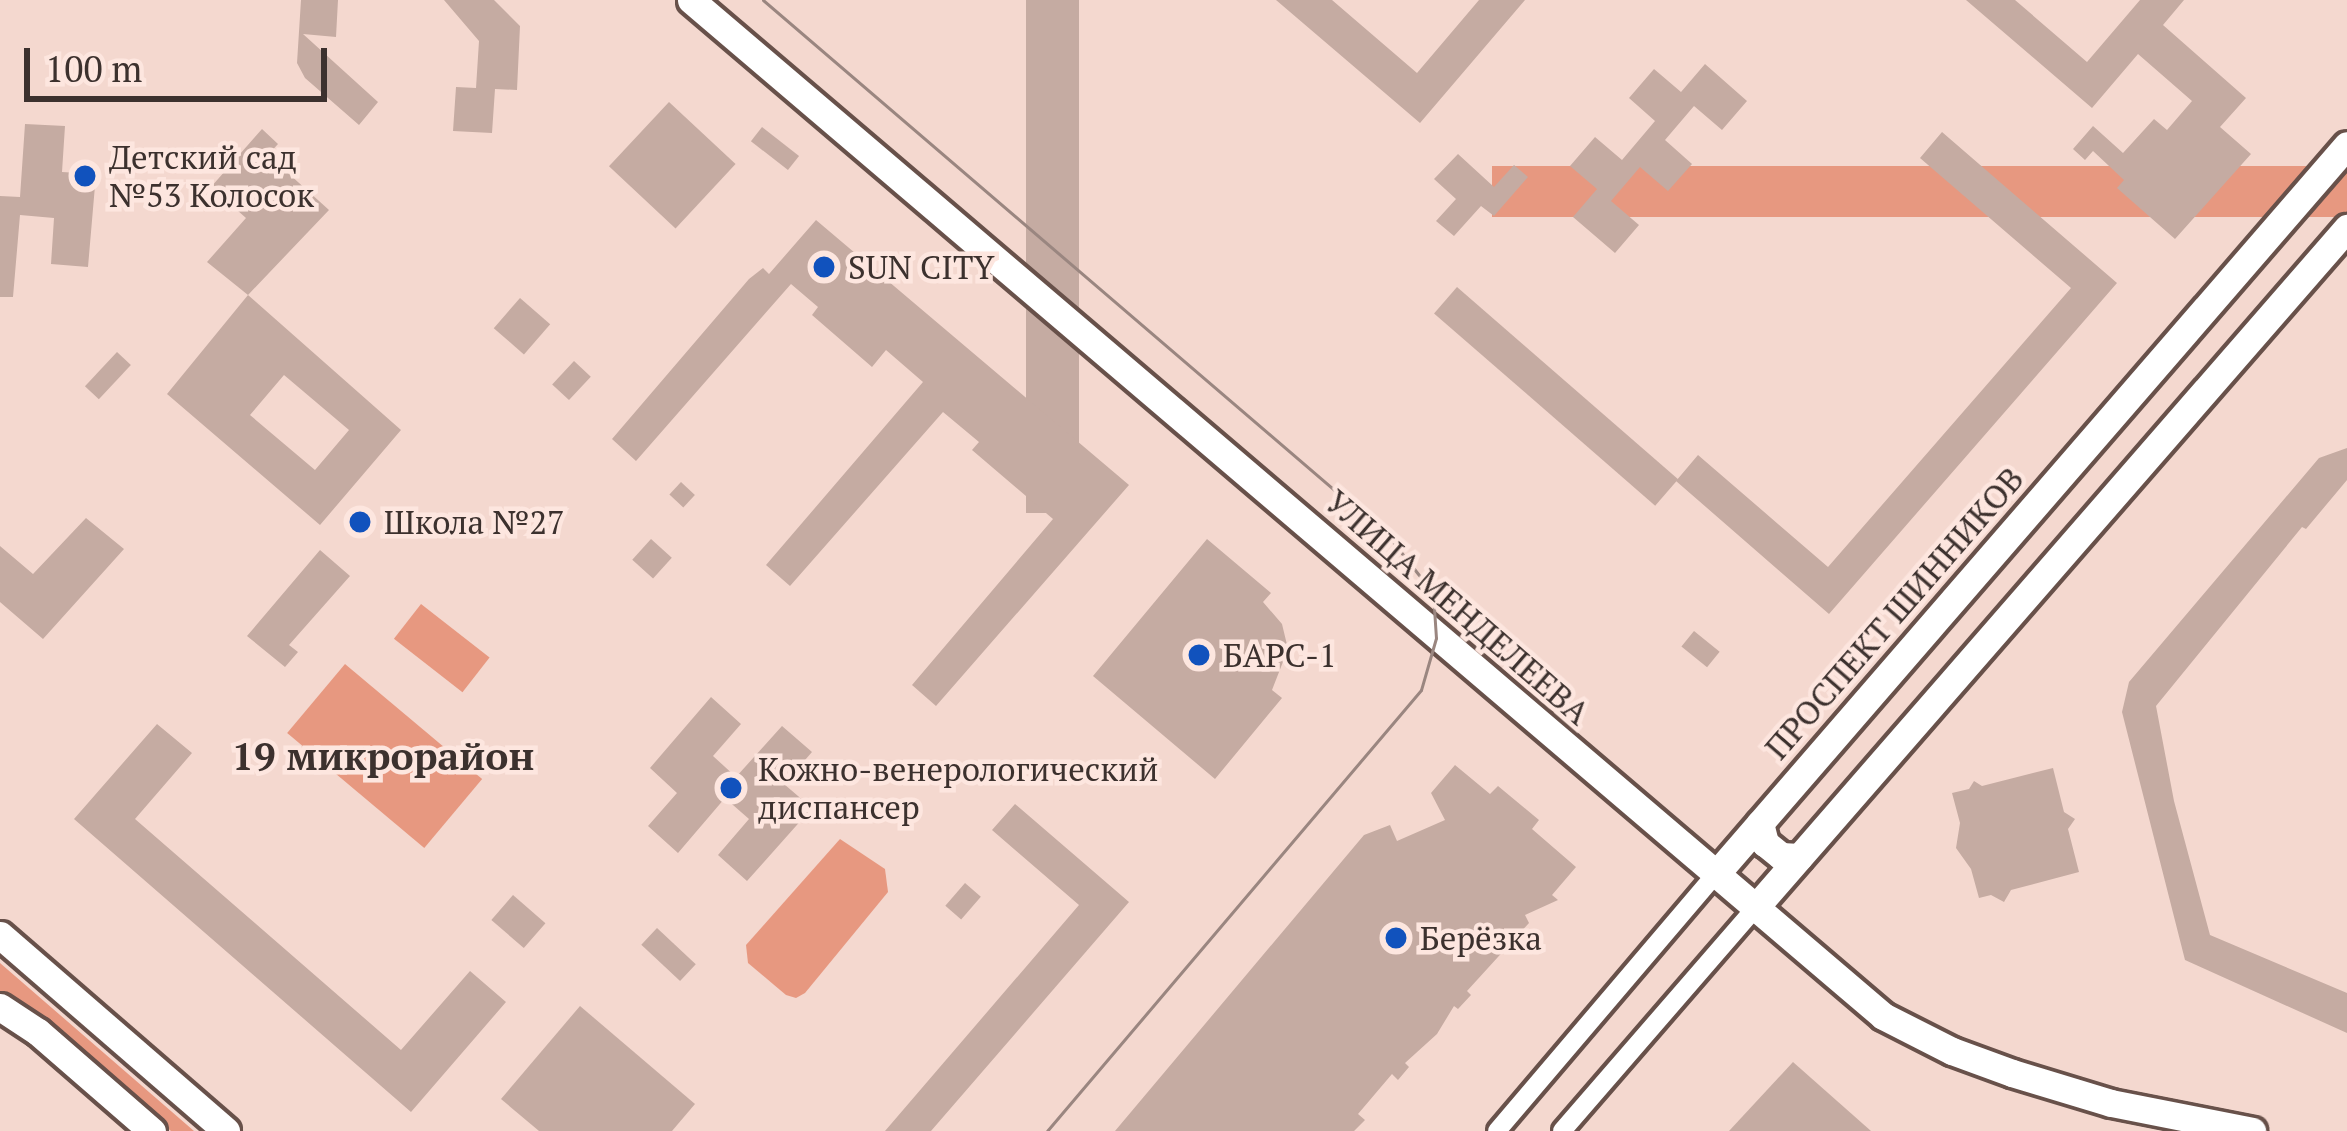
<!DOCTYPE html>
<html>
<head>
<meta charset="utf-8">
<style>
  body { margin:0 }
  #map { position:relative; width:2347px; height:1131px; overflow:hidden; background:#f4d8cf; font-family:"PT Serif",serif }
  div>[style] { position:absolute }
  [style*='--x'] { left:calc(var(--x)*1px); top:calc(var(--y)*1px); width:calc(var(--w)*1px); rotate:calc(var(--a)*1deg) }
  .green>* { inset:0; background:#e79880; transform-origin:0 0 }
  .building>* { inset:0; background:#c5aba2; transform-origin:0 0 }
  .roads { filter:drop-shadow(3px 0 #68514a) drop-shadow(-3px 0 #68514a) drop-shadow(0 3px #68514a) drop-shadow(0 -3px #68514a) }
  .street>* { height:18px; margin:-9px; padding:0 9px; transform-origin:9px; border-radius:9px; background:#fff }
  .secondary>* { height:27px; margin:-13.5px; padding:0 13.5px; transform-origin:13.5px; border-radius:13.5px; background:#fff }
  .tram>* { height:3px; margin:-1.5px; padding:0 1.5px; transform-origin:1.5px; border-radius:1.5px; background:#9a8680 }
  .dots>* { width:33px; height:33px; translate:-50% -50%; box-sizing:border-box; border:6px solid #fde6df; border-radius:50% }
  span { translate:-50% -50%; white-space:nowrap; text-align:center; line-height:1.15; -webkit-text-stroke:9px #fde6df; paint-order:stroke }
  .poi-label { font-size:33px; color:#3c312e }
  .left { translate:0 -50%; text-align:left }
  .street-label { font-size:33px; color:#3c312e }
  .quarter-label { font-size:39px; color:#3c312e; font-weight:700 }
  .scale { position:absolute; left:24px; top:48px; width:303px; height:54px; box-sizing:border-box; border:6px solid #3c312e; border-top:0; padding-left:15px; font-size:36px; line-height:42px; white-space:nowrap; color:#3c312e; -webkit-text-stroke:9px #fde6df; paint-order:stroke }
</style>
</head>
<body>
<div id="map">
  <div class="green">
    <i style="left:2347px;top:166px;width:51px;height:855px;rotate:90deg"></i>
    <i style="left:421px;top:604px;width:87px;height:44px;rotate:38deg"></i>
    <i style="left:345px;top:664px;width:179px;height:90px;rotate:40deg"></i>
    <i style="clip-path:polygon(840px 839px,885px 869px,888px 892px,805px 993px,796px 998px,786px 995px,748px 963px,746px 945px)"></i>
    <i style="clip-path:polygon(0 963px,194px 1131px,171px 1131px,42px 1020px,0 991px)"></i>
  </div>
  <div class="building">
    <i style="clip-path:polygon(301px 0,338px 0,336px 37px,303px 34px,378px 102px,359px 125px,305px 78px,297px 63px)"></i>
    <i style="clip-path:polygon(444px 0,494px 0,520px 26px,517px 90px,495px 89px,492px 133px,453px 131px,456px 87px,476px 88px,479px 41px)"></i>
    <i style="left:1026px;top:0;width:53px;height:513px"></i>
    <i style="clip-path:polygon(1276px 0,1332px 0,1417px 73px,1479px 0,1525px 0,1420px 123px)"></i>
    <i style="clip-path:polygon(1966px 0,2015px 0,2087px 62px,2140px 0,2184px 0,2163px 25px,2246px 98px,2220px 127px,2251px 154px,2175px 239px,2117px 188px,2124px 180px,2093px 151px,2085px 160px,2073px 149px,2093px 126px,2123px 153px,2154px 119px,2167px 130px,2192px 101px,2138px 54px,2092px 108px)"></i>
    <i style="clip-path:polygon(1705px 64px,1747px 101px,1722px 130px,1694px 106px,1665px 140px,1692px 164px,1668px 191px,1640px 167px,1611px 201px,1639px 225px,1615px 253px,1573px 217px,1597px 189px,1570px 166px,1595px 137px,1622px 160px,1655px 121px,1629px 98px,1654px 69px,1681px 92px)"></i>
    <i style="left:669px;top:102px;width:91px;height:88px;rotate:43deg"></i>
    <i style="clip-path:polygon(25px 124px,65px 126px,62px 172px,96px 174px,88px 267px,51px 264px,54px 218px,20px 215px,13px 297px,0 297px,0 196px,20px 197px)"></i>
    <i style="left:762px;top:127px;width:47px;height:18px;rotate:38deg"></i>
    <i style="clip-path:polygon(262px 129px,278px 144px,268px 155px,329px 210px,248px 295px,207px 262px,246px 218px,211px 187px)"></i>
    <i style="clip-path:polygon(1942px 132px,2117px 283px,1829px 614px,1676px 481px,1698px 455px,1828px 567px,2071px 288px,1920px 158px)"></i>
    <i style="clip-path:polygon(1458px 154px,1494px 187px,1514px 165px,1528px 177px,1494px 216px,1481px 206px,1454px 236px,1436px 221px,1456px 199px,1434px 179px)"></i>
    <i style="clip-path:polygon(816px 220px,1129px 485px,936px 706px,912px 685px,1053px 519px,972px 450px,979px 442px,943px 412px,790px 586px,766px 565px,923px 382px,886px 350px,872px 367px,812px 315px,818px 307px,791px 284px,636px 461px,612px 439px,749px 279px,763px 268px,769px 274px)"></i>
    <i style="left:1457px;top:287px;width:293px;height:35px;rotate:41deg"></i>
    <i style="clip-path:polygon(evenodd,248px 295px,401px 430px,320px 525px,167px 394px,248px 295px,284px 375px,349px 430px,315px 470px,250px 415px,284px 375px)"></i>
    <i style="left:520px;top:298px;width:40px;height:40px;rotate:41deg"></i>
    <i style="left:117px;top:352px;width:19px;height:47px;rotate:43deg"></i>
    <i style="left:574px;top:361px;width:23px;height:32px;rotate:43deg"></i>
    <i style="clip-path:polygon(2347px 448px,2347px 480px,2306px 529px,2302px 527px,2156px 706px,2174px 801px,2210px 935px,2347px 993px,2347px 1033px,2185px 960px,2122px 712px,2129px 682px,2319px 458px)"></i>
    <i style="left:681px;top:482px;width:19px;height:17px;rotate:43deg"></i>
    <i style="clip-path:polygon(86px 518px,124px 549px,43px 639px,0 602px,0 546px,33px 574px)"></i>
    <i style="left:651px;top:539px;width:28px;height:28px;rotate:42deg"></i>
    <i style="clip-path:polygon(1207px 539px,1271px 593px,1263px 602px,1282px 624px,1288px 649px,1272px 690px,1282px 698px,1215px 779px,1093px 676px)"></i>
    <i style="clip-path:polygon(320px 550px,350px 576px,289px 645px,298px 652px,285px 667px,247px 636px)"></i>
    <i style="left:1694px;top:631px;width:33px;height:20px;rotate:39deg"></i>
    <i style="clip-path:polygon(711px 697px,741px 724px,713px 756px,736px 777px,782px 726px,812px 752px,784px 784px,812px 808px,747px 881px,718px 855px,749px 819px,725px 798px,678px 853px,648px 826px,677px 793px,650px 768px)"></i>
    <i style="clip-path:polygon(157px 724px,192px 753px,135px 819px,401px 1050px,470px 971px,506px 1002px,411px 1112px,74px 819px)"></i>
    <i style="clip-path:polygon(1455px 765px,1490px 794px,1498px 786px,1539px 820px,1532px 829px,1576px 867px,1552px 895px,1558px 900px,1525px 915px,1529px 923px,1467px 991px,1471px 995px,1458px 1009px,1454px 1006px,1437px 1034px,1405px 1063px,1409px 1067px,1398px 1080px,1392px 1074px,1358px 1114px,1365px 1120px,1354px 1131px,1115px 1131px,1364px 835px,1390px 825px,1397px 841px,1445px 820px,1431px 793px)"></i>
    <i style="clip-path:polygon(2053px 768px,2064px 812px,2075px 819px,2068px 829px,2079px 872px,2011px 890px,2004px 902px,1991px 895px,1979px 898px,1971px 869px,1956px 848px,1960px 823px,1952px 793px,1969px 789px,1974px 781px,1982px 786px)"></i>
    <i style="clip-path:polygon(1015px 804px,1129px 902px,931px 1131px,885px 1131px,1079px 905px,992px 830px)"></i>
    <i style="left:965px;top:883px;width:21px;height:30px;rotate:41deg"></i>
    <i style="left:513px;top:895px;width:43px;height:33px;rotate:41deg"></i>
    <i style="left:657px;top:928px;width:53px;height:23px;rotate:43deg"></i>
    <i style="clip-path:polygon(580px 1006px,695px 1104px,672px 1131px,539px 1131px,501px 1099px)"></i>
    <i style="clip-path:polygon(1793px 1062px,1871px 1131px,1729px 1131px)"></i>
  </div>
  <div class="roads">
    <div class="street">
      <i style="--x:1497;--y:1131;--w:338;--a:-49.6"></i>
      <i style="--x:1562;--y:1131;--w:295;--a:-49.1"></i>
    </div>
    <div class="secondary">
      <i style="--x:691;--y:0;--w:1566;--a:40.44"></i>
      <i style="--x:1883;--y:1016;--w:77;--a:26.9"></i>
      <i style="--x:1952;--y:1051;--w:64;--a:20.1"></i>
      <i style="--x:2012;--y:1073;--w:103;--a:16.9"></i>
      <i style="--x:2111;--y:1103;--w:144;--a:11.2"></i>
      <i style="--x:1760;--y:823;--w:21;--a:76"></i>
      <i style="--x:1765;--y:843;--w:21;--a:39"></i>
      <i style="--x:1781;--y:856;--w:18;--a:3"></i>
      <i style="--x:1716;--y:874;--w:964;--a:-49.12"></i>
      <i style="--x:1755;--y:908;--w:902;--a:-48.96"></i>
      <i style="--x:0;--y:935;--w:299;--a:40.9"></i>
      <i style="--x:0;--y:1007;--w:45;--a:33.3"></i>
      <i style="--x:38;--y:1032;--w:151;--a:41"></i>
    </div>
  </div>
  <div class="tram">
    <i style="--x:763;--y:0;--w:825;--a:40.62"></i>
    <i style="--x:1389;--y:537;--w:71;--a:51.8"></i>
    <i style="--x:1433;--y:593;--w:45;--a:86.2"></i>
    <i style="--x:1436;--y:638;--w:54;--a:106.1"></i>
    <i style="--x:1421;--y:690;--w:578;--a:130.3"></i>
  </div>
  <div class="dots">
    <i style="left:85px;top:176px;background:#1152bd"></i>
    <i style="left:824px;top:267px;background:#1152bd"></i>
    <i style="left:360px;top:522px;background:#1152bd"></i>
    <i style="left:1199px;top:655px;background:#1152bd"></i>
    <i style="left:731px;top:788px;background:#1152bd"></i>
    <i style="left:1396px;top:938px;background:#1152bd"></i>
  </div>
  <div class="poi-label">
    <span class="left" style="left:109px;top:176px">Детский сад<br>№53 Колосок</span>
    <span class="left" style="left:848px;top:267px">SUN CITY</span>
    <span class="left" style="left:384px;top:522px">Школа №27</span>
    <span class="left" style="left:1223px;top:655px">БАРС-1</span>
    <span class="left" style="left:758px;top:788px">Кожно-венерологический<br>диспансер</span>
    <span class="left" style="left:1420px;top:938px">Берёзка</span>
  </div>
  <div class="street-label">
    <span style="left:1458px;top:607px;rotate:41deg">УЛИЦА МЕНДЕЛЕЕВА</span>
    <span style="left:1894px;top:613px;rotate:-49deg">ПРОСПЕКТ ШИННИКОВ</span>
  </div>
  <div class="quarter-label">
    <span style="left:383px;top:755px">19 микрорайон</span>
  </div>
  <div class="scale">100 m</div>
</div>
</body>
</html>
